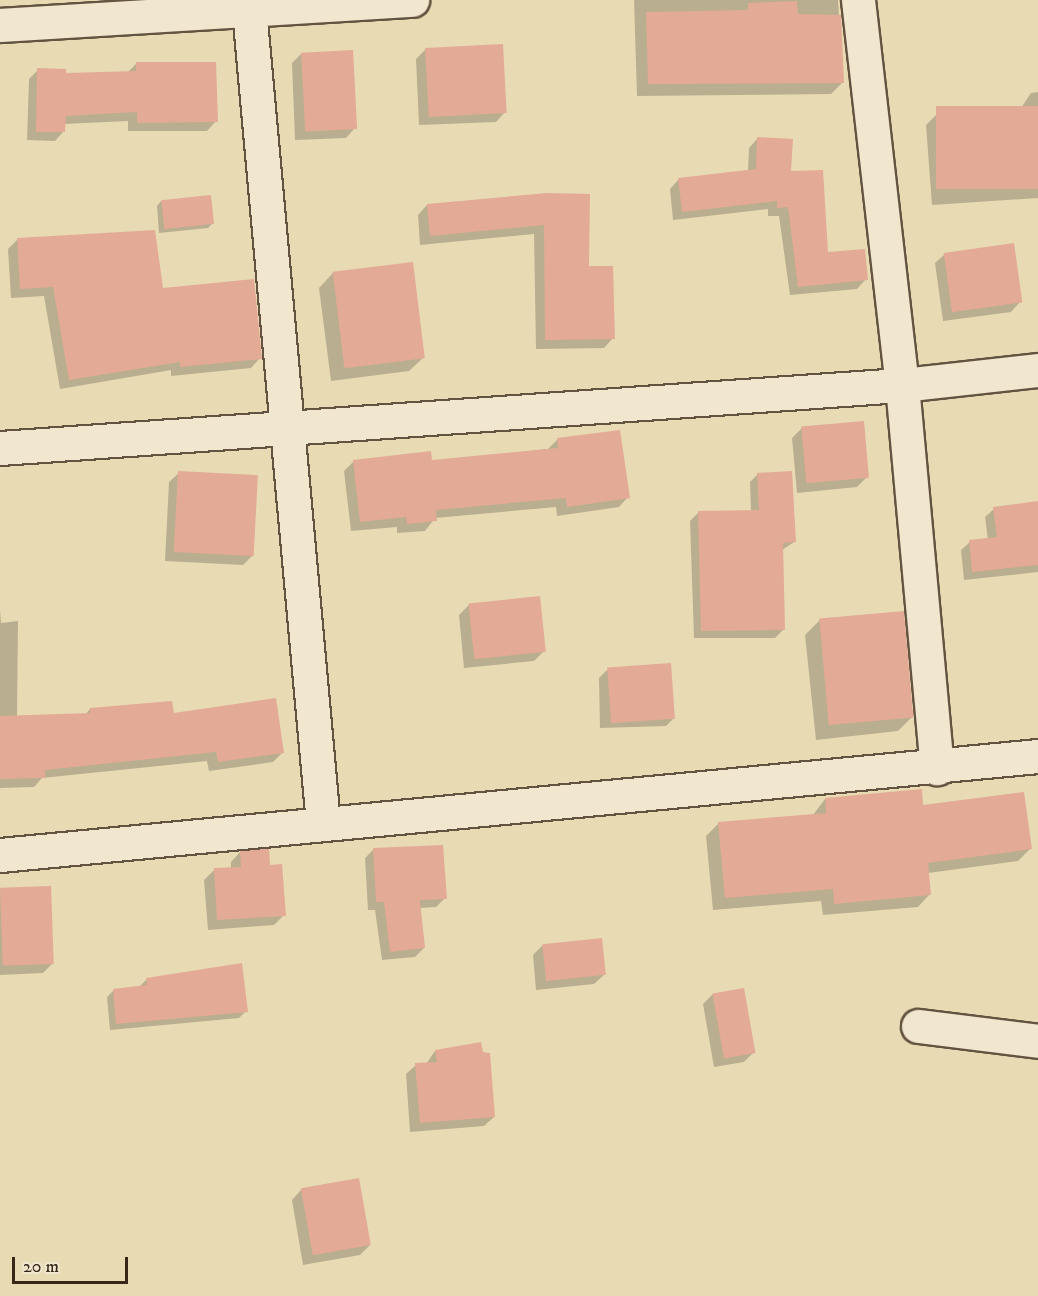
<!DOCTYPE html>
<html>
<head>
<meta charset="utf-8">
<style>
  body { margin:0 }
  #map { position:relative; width:1038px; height:1296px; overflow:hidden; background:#e8dab3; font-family:"IM FELL DW Pica",serif }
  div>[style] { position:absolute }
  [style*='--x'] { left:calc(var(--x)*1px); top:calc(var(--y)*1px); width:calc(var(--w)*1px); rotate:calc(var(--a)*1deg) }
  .shadow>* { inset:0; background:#0003 }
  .building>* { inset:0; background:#e3aa96; transform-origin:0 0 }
  .roads { filter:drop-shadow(2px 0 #645340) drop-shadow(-2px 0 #645340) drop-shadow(0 2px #645340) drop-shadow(0 -2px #645340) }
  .minor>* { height:33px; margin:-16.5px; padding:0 16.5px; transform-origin:16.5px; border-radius:16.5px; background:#f0e7ce }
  span { translate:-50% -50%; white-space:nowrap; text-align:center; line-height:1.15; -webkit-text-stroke:4.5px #f0e7ce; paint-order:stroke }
  .scale { position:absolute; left:12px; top:1257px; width:116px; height:27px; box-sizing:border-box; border:3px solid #382619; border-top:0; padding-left:8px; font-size:18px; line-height:21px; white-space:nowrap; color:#382619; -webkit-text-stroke:4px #f0e7ce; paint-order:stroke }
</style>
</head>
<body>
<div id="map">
  <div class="shadow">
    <i style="clip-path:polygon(634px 0,838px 0,843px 82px,831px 94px,637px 96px)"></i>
    <i style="clip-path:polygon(426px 49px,505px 112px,496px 122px,419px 125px,416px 59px)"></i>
    <i style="clip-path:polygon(302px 53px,355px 128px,346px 138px,295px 140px,292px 63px)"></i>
    <i style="clip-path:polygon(136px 64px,216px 121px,207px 131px,128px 131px,128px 121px,64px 124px,64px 131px,55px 141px,27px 140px,29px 79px,38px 70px,65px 75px,127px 73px)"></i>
    <i style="clip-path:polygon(1038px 92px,1038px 198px,932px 205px,926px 125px,937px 114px,1021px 108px,1031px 93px)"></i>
    <i style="clip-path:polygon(758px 138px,789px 173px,826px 254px,866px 279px,857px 289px,790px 295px,779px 216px,768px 216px,768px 209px,673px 220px,670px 189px,679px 179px,748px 171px,749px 148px)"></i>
    <i style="clip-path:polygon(547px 195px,588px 268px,613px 338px,604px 348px,536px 349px,534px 234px,420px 245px,418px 215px,427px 205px)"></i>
    <i style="clip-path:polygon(161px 201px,212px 224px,208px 228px,159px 233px,157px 206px)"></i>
    <i style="clip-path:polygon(17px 240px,162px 289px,260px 358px,251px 368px,171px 376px,171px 370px,60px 389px,44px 296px,11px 298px,8px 249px)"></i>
    <i style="clip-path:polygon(945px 254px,1020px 302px,1011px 312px,943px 321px,935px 263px)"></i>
    <i style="clip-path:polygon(333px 273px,424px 357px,409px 371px,331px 381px,319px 288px)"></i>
    <i style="clip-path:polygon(802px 428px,867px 477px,857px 487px,797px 493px,792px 438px)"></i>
    <i style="clip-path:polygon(558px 439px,628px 497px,619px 507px,557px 516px,556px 507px,435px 518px,425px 531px,397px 533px,397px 527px,351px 531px,344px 471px,354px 461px,430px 462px,548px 449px)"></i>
    <i style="clip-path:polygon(179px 473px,253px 555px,243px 565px,165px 561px,169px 482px)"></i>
    <i style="clip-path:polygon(758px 474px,794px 542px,782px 550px,783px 630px,775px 638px,694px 638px,690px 521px,698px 513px,751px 511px,750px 482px)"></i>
    <i style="clip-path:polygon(1038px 503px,1038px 572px,964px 580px,961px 550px,970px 542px,988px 540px,985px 517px,994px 509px)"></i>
    <i style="clip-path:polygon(469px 605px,544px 651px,534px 661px,464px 668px,459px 615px)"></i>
    <i style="clip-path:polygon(0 610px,1px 623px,18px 621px,17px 717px,85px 715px,90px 709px,172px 714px,282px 753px,273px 762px,209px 771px,207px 761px,42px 778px,34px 787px,0 788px)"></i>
    <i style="clip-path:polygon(820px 620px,912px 717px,898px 731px,816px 740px,805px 635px)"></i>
    <i style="clip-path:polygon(607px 670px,674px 718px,666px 726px,600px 728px,599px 678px)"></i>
    <i style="clip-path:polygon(825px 799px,922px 807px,1030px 849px,1018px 861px,928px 873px,930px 894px,918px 907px,823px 915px,821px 901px,713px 910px,706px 836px,719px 823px,813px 815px)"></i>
    <i style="clip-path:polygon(374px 849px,445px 898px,436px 907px,419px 908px,424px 948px,415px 957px,382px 960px,375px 910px,368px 910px,365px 858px)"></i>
    <i style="clip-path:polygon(240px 852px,269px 867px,284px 915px,274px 925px,208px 930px,204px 880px,214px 870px,231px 869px,231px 862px)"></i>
    <i style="clip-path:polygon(0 889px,53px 963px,43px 973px,0 975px)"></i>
    <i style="clip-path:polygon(543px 945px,604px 975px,594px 984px,536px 990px,533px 955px)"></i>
    <i style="clip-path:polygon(147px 979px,246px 1011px,239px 1018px,110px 1030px,107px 997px,114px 990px,140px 986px)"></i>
    <i style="clip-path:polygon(713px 994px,754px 1052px,744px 1062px,714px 1067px,703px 1004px)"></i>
    <i style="clip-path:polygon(435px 1051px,494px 1117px,484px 1126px,410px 1132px,406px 1074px,416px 1065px,426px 1064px)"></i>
    <i style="clip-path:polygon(301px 1190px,370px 1245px,360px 1255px,303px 1265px,292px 1200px)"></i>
  </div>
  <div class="building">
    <i style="clip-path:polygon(797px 1px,798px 14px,841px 15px,844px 83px,648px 84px,646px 12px,748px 10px,748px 3px)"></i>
    <i style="left:503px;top:44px;width:69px;height:78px;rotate:87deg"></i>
    <i style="left:353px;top:50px;width:79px;height:52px;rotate:87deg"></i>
    <i style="clip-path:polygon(136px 62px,216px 62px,218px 122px,137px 123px,137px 112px,66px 116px,65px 132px,36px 132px,37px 68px,66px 69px,66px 73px,136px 71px)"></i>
    <i style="left:1038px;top:106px;width:83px;height:102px;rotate:90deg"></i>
    <i style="clip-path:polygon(757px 137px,793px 139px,791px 171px,823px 170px,828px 252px,865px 249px,868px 280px,798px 287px,788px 207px,777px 208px,777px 201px,682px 212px,678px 178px,756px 169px)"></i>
    <i style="clip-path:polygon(547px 193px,590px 194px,589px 266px,613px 266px,615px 339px,545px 340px,544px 225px,430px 236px,427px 204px)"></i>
    <i style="left:211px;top:195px;width:29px;height:50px;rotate:84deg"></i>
    <i style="clip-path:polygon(155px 230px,163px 288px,254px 279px,262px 359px,180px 367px,180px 362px,69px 380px,53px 287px,20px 289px,17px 238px)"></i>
    <i style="left:1014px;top:243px;width:60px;height:71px;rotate:82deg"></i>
    <i style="left:413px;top:262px;width:97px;height:81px;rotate:83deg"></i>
    <i style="left:864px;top:421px;width:57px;height:63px;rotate:85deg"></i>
    <i style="clip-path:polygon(620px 430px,630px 498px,567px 507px,566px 498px,436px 510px,437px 521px,407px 524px,406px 517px,360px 522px,353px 460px,431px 451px,432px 460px,558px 448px,557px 438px)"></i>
    <i style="left:178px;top:471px;width:80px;height:81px;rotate:3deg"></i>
    <i style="clip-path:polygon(792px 471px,796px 542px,783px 543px,785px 630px,701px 631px,698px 511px,759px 510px,757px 473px)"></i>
    <i style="clip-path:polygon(1038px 501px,1038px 565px,972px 572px,969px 540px,997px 537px,993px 507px)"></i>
    <i style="left:540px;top:596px;width:56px;height:72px;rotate:84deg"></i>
    <i style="left:904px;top:611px;width:107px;height:85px;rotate:85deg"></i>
    <i style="left:671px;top:663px;width:56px;height:64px;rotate:86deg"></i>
    <i style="clip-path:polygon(276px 698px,284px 753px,218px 762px,216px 752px,45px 770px,45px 778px,0 779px,0 716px,90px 713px,90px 708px,172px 701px,174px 713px)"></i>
    <i style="clip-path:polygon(922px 789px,923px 805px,1024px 792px,1032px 849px,928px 863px,931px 895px,834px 904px,833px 889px,725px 898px,718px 822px,826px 813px,825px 798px)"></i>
    <i style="clip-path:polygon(443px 845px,447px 899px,420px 900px,425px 948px,390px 952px,384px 902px,376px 902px,373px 848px)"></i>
    <i style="clip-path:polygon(269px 848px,270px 865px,282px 864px,286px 916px,217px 920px,214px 868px,241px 867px,240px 851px)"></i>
    <i style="left:51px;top:886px;width:78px;height:51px;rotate:88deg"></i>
    <i style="left:602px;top:938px;width:37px;height:60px;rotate:84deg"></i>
    <i style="clip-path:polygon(242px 963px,248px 1012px,116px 1024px,113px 989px,147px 985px,146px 978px)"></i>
    <i style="left:744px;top:988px;width:66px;height:32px;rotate:80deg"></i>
    <i style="clip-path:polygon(481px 1042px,483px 1052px,490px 1053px,495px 1117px,420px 1123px,415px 1063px,437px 1062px,435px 1050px)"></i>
    <i style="left:359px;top:1178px;width:68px;height:59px;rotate:80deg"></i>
  </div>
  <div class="roads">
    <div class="minor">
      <i style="--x:858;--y:0;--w:388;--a:83.5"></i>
      <i style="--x:902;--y:385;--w:385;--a:84.8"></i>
      <i style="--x:249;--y:10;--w:816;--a:84.8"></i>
      <i style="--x:0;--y:25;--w:413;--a:-3.5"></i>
      <i style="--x:0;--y:448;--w:904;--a:-4"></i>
      <i style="--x:902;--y:385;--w:137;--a:-6.3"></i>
      <i style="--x:0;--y:855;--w:1043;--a:-5.45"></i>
      <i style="--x:918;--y:1026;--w:121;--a:7.1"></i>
    </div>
  </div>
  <div class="scale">20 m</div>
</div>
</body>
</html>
